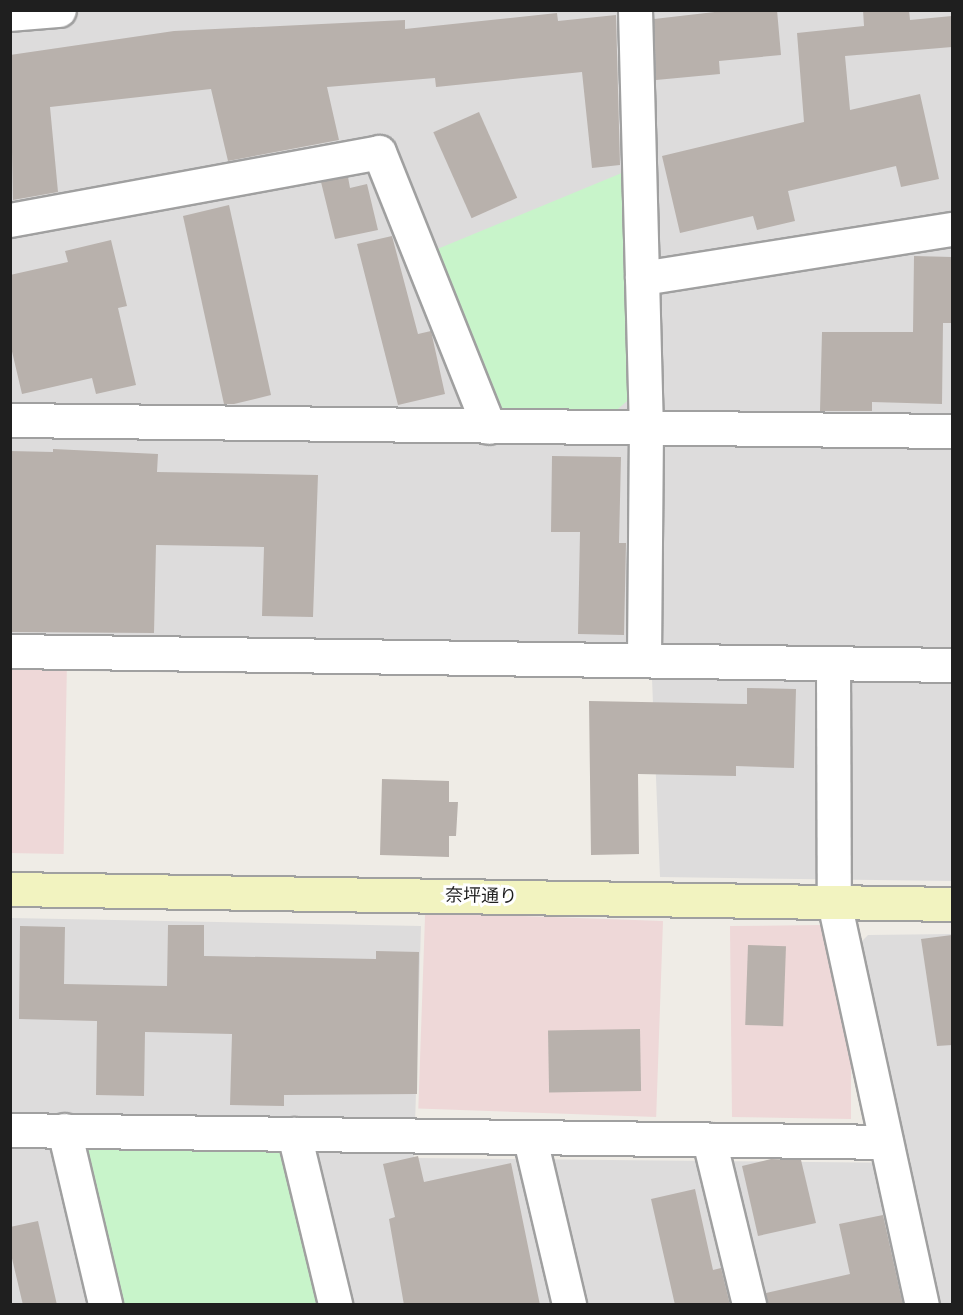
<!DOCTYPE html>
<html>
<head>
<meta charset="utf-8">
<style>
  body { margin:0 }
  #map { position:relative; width:963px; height:1315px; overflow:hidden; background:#efece6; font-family:"Alegreya Sans","Noto Sans JP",sans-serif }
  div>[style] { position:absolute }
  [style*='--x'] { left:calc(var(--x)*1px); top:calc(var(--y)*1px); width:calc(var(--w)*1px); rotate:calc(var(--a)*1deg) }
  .residential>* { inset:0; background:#dddcdc }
  .commercial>* { inset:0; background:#eed8d8; transform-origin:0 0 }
  .park>* { inset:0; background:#c8f4ca }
  .building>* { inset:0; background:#b8b1ac; transform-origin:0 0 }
  .roads { filter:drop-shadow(2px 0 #a0a0a0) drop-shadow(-2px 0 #a0a0a0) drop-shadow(0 2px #a0a0a0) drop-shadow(0 -2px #a0a0a0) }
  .street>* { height:33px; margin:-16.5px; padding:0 16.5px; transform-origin:16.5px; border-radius:16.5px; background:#fff }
  .secondary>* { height:33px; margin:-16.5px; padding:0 16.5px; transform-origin:16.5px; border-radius:16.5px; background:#f2f3c0 }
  span { translate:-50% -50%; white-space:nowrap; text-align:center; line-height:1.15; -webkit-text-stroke:6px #fff; paint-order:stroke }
  .street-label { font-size:18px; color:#1f1f1f }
  .frame { position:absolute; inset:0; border:12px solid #1f1f1f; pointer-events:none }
</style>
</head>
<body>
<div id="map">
  <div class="residential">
    <i style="clip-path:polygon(11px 11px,952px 11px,952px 881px,660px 877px,652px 679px,11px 670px)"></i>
    <i style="clip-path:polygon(11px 918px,421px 926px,414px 1158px,911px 1163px,855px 948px,868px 935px,952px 934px,952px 1304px,11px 1304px)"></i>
  </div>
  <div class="commercial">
    <i style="left:11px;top:660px;width:56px;height:193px;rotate:1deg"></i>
    <i style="left:663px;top:921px;width:196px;height:238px;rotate:92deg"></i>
    <i style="clip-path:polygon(821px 925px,851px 1045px,851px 1119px,732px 1117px,730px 926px)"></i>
  </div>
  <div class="park">
    <i style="clip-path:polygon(629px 170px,633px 396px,612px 414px,492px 410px,435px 250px)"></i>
    <i style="clip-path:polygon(78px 1141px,285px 1144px,325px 1301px,309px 1304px,116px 1304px)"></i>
  </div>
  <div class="building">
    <i style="clip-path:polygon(732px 10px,777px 10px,781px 55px,719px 61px,720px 74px,656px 80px,654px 19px)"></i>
    <i style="clip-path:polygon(863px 10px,909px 10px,910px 20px,952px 16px,952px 47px,845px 56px,850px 110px,920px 94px,939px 179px,901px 187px,896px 166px,788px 191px,795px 221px,757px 230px,753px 216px,680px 233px,662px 156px,804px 122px,797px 33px,864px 26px)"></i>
    <i style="clip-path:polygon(557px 13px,558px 21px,616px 15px,620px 165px,592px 168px,582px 72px,436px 87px,435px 78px,327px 87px,339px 140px,228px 161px,211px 89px,50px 107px,58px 192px,13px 200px,10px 55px,174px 31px,405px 20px,405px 29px)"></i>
    <i style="left:479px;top:112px;width:94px;height:50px;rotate:66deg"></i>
    <i style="clip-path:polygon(348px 177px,350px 188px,367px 184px,378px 230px,335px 239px,321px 182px)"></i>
    <i style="clip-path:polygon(229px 205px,271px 395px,234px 404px,224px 404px,183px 216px)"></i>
    <i style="clip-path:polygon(392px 236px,418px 334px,431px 331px,445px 394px,398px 405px,357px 244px)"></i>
    <i style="clip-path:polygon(111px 240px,127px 306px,118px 308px,136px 385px,96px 394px,92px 378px,22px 394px,10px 343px,10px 275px,68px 262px,65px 251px)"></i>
    <i style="clip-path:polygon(914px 256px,952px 257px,952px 323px,943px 323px,942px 404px,872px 402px,872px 411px,820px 411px,822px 332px,913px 332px)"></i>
    <i style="clip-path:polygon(53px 449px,158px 454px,157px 472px,318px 475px,313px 617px,262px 616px,264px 547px,156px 545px,154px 633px,10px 632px,10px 451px,53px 452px)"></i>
    <i style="clip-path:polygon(552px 456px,621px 457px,619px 543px,626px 543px,624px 635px,578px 634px,580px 532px,551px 532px)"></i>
    <i style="clip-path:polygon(747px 688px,796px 689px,794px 768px,736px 766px,736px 776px,638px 774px,639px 854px,591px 855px,589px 701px,747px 704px)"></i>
    <i style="clip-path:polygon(382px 779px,449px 781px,449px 802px,458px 802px,456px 836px,449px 836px,449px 857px,380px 855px)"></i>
    <i style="clip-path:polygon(168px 925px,204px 925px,204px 956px,376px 959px,376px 951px,419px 952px,417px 1094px,284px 1095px,284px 1106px,230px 1105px,232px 1034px,145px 1032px,144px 1096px,96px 1095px,97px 1021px,19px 1019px,20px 926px,65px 927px,64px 984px,167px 986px)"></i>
    <i style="clip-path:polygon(952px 935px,952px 1045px,937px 1046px,921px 939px)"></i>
    <i style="left:748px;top:945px;width:38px;height:80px;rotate:2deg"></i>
    <i style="left:640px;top:1029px;width:62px;height:92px;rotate:89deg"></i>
    <i style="clip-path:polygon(418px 1156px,424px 1182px,511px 1163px,540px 1305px,404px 1305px,389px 1219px,395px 1217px,383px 1164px)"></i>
    <i style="clip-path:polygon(771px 1159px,801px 1160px,816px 1223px,758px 1236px,742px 1166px)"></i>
    <i style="clip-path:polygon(695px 1189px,713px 1270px,721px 1268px,730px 1305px,675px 1305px,651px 1199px)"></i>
    <i style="clip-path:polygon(883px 1215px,903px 1305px,767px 1305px,766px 1293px,850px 1274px,839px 1224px)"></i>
    <i style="clip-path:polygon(38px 1221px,57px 1305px,23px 1305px,10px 1250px,10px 1227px)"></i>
  </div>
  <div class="roads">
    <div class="street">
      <i style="--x:635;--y:10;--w:417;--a:88.5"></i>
      <i style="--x:646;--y:427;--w:233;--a:90.5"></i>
      <i style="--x:10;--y:14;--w:49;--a:-4.7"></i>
      <i style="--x:10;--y:220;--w:375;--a:-10.4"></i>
      <i style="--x:379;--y:152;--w:296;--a:68.2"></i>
      <i style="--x:642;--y:278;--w:314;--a:-9"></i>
      <i style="--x:10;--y:420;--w:942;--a:0.67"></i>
      <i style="--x:10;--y:651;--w:942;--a:0.85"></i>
      <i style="--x:833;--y:664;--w:238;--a:89.8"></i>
      <i style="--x:834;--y:902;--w:412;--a:77.7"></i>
      <i style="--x:10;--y:1130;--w:876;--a:0.78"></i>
      <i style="--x:64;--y:1130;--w:179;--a:76.7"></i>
      <i style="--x:294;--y:1134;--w:175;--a:76.4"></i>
      <i style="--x:530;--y:1139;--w:170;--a:76.7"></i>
      <i style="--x:709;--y:1140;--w:169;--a:76.3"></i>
    </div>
    <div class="secondary">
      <i style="--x:10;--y:889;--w:942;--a:0.91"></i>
    </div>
  </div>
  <div class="street-label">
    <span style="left:481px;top:897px;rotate:1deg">奈坪通り</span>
  </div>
  <div class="frame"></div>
</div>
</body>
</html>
